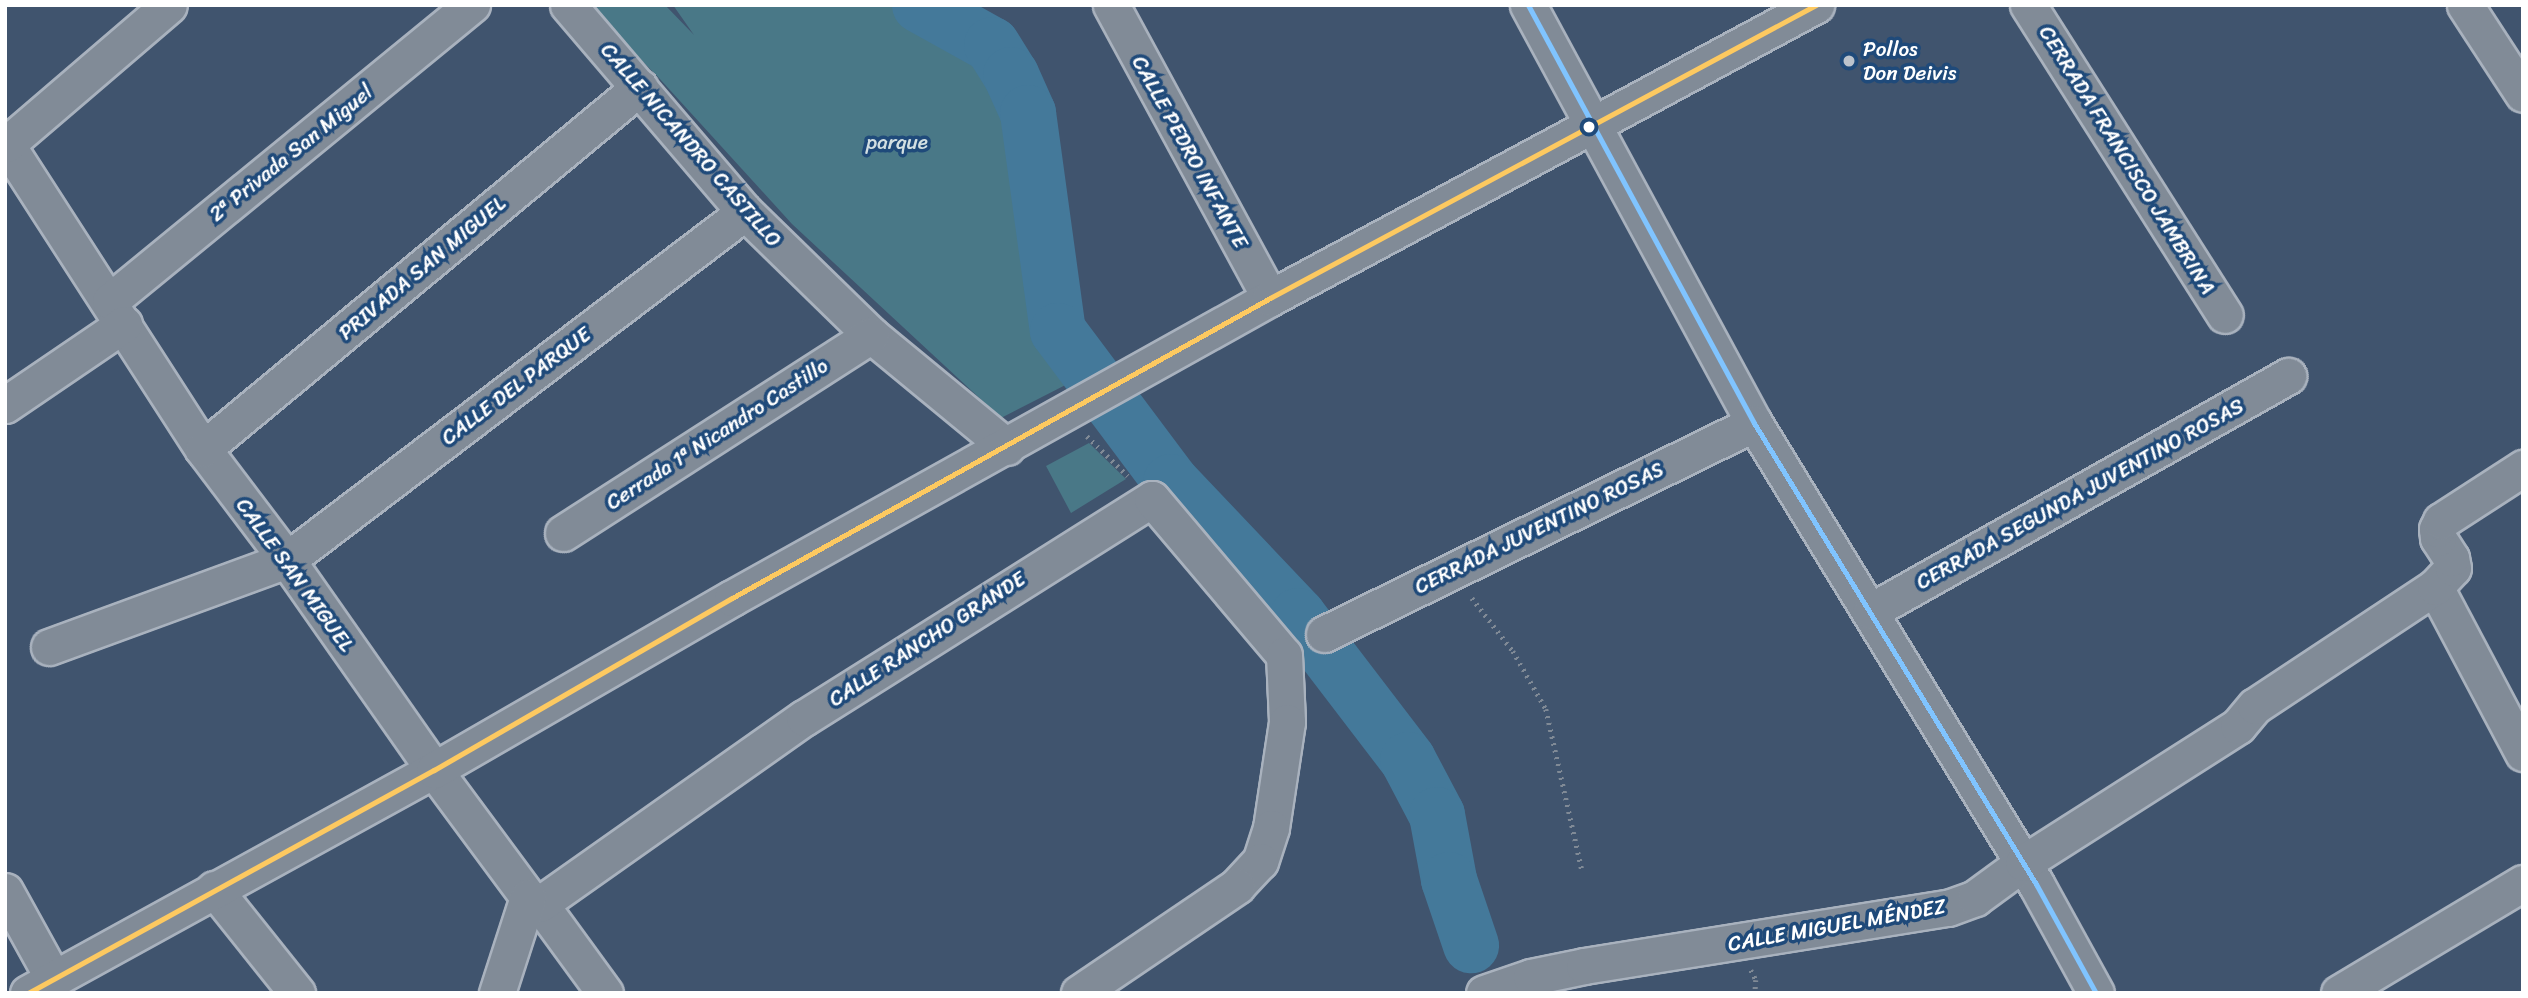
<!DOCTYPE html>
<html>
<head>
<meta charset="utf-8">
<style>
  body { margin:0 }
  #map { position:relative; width:2528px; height:998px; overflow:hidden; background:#40546e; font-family:Sriracha,sans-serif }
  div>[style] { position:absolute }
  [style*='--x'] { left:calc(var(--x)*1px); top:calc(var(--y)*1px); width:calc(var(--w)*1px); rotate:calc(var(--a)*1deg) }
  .green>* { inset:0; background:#497887 }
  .river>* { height:56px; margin:-28px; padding:0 28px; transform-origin:28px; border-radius:28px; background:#44799a }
  .path>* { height:4.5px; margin-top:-2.25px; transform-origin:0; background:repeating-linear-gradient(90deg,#808a96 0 2px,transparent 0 7px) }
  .roads { filter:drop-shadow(2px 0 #a9b2be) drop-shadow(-2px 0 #a9b2be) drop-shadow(0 2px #a9b2be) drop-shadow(0 -2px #a9b2be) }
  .minor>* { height:35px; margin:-17.5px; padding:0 17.5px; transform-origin:17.5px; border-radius:17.5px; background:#818b97 }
  .bus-1>* { height:5px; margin:-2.5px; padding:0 2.5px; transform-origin:2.5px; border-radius:2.5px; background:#80c4ff }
  .bus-2>* { height:5px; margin:-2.5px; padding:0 2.5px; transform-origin:2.5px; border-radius:2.5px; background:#fdc960 }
  .dots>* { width:19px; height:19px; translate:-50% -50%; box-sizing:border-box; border:4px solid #1f4a7a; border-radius:50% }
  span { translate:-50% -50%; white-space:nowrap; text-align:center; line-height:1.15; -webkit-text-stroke:7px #1f4a7a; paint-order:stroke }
  .poi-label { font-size:21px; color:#fff }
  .left { translate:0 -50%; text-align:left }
  .park-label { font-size:21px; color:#d2dfe2 }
  .street-label { font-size:21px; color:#fff }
  .frame { position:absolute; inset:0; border:7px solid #fff; pointer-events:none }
</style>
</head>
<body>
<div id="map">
  <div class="green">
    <i style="clip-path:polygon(587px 5px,665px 5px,694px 35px,673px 5px,920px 5px,992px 45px,1011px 75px,1028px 113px,1058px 331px,1089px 373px,1001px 418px,792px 224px,659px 78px)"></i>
    <i style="clip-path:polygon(1089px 443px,1126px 479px,1071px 513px,1046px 466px)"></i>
  </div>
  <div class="river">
    <i style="--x:920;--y:5;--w:82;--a:29.1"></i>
    <i style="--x:992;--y:45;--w:36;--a:58"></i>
    <i style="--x:1011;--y:75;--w:42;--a:65.9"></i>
    <i style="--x:1028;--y:113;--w:220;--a:82.2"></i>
    <i style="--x:1058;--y:331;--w:189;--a:53.2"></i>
    <i style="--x:1171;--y:482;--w:185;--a:46.5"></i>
    <i style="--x:1298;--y:616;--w:181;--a:52.6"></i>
    <i style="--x:1408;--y:760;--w:62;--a:62.2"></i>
    <i style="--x:1437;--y:815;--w:66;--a:79.5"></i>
    <i style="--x:1449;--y:880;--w:69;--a:71.3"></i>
  </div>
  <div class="path">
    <i style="--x:1087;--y:436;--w:57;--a:44.3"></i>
    <i style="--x:1472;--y:598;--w:67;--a:52.3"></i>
    <i style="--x:1513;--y:651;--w:67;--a:60.4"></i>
    <i style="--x:1546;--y:709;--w:165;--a:77.4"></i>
    <i style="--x:1751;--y:970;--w:11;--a:63"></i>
    <i style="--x:1756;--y:980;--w:13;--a:94"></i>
  </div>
  <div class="roads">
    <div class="minor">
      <i style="--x:568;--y:5;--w:272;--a:49.5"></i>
      <i style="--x:745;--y:212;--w:176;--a:44.3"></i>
      <i style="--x:871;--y:335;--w:176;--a:39.5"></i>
      <i style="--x:1111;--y:5;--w:333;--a:61.5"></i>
      <i style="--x:1528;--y:5;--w:475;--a:61.6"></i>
      <i style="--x:1754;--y:423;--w:540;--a:58.55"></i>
      <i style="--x:2036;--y:884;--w:124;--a:61.2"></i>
      <i style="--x:2028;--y:5;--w:367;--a:57.6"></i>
      <i style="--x:2465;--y:5;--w:106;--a:56.9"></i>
      <i style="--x:5;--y:142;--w:365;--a:57.2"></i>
      <i style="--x:203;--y:449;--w:139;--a:52.9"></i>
      <i style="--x:287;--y:560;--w:256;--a:55"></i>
      <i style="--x:434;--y:770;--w:158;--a:53.5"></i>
      <i style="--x:528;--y:897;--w:14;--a:30"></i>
      <i style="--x:540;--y:904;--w:110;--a:53.9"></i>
      <i style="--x:7;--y:144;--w:213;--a:-40.6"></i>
      <i style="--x:110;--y:301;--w:468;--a:-39.3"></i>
      <i style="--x:5;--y:405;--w:144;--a:-34.2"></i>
      <i style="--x:203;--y:449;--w:567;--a:-39.64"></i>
      <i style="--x:563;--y:533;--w:366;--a:-32.7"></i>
      <i style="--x:2435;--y:587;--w:188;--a:62.1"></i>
      <i style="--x:1871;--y:611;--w:479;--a:-29.4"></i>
      <i style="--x:1324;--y:634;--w:479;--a:-26.1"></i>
      <i style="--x:49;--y:647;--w:253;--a:-20.1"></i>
      <i style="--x:287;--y:560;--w:575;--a:-37.23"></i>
      <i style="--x:214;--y:889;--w:133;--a:51.4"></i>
      <i style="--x:5;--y:891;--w:99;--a:61.1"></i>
      <i style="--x:540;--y:904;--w:323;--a:-35.2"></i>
      <i style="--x:804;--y:718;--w:411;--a:-32.2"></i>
      <i style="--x:1152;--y:499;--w:204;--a:49.8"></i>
      <i style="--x:1284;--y:655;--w:67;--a:87.4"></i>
      <i style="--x:1287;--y:722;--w:107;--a:98.6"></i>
      <i style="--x:1271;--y:828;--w:35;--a:108"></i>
      <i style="--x:1260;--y:861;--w:34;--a:133"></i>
      <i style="--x:1237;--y:886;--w:191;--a:145.9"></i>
      <i style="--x:28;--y:993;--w:463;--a:-28.8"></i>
      <i style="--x:434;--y:770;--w:344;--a:-30"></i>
      <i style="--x:732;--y:598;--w:616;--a:-29.14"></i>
      <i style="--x:1270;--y:298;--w:620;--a:-28.22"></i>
      <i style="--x:497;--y:993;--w:101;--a:-72.1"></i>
      <i style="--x:1484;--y:993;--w:50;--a:-18.8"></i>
      <i style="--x:1531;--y:977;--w:54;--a:-11.7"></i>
      <i style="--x:1584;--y:966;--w:369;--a:-9.1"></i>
      <i style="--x:1948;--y:908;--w:29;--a:-20"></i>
      <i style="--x:1975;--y:898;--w:59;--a:-36.1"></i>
      <i style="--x:2023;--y:863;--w:255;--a:-32.5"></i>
      <i style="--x:2238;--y:726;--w:26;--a:-50"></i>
      <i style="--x:2255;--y:706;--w:216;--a:-33.5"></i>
      <i style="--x:2435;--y:587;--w:26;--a:-47"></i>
      <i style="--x:2453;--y:568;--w:10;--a:-101"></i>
      <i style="--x:2451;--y:558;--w:24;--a:-123"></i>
      <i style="--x:2438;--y:538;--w:9;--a:-96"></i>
      <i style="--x:2437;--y:529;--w:9;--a:-63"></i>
      <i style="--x:2441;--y:521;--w:98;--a:-32.9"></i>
      <i style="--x:2339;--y:993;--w:214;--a:-30.9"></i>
    </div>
  </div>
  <div class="bus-1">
    <i style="--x:1528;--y:5;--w:475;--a:61.6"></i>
    <i style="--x:1754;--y:423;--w:540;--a:58.55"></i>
    <i style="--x:2036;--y:884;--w:124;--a:61.2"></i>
  </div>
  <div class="bus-2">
    <i style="--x:28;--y:993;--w:463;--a:-28.8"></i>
    <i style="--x:434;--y:770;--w:344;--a:-30"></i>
    <i style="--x:732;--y:598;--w:616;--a:-29.14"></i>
    <i style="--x:1270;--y:298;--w:620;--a:-28.22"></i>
  </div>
  <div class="dots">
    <i style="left:1849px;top:61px;background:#bcc3cc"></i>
    <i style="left:1589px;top:127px;background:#fff"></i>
  </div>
  <div class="poi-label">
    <span class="left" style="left:1863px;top:61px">Pollos<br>Don Deivis</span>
  </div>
  <div class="park-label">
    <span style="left:897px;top:142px">parque</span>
  </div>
  <div class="street-label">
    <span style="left:691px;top:145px;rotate:49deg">CALLE NICANDRO CASTILLO</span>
    <span style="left:1190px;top:152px;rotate:61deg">CALLE PEDRO INFANTE</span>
    <span style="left:291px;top:153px;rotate:-39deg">2ª Privada San Miguel</span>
    <span style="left:2127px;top:160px;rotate:58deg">CERRADA FRANCISCO JAMBRINA</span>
    <span style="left:422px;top:268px;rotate:-40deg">PRIVADA SAN MIGUEL</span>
    <span style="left:516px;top:386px;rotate:-37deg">CALLE DEL PARQUE</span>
    <span style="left:717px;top:434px;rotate:-33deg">Cerrada 1ª Nicandro Castillo</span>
    <span style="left:2080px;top:494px;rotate:-29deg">CERRADA SEGUNDA JUVENTINO ROSAS</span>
    <span style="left:1539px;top:528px;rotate:-26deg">CERRADA JUVENTINO ROSAS</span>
    <span style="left:295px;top:575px;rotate:54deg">CALLE SAN MIGUEL</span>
    <span style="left:927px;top:639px;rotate:-33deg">CALLE RANCHO GRANDE</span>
    <span style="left:1837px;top:925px;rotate:-10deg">CALLE MIGUEL MÉNDEZ</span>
  </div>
  <div class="frame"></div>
</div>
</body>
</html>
